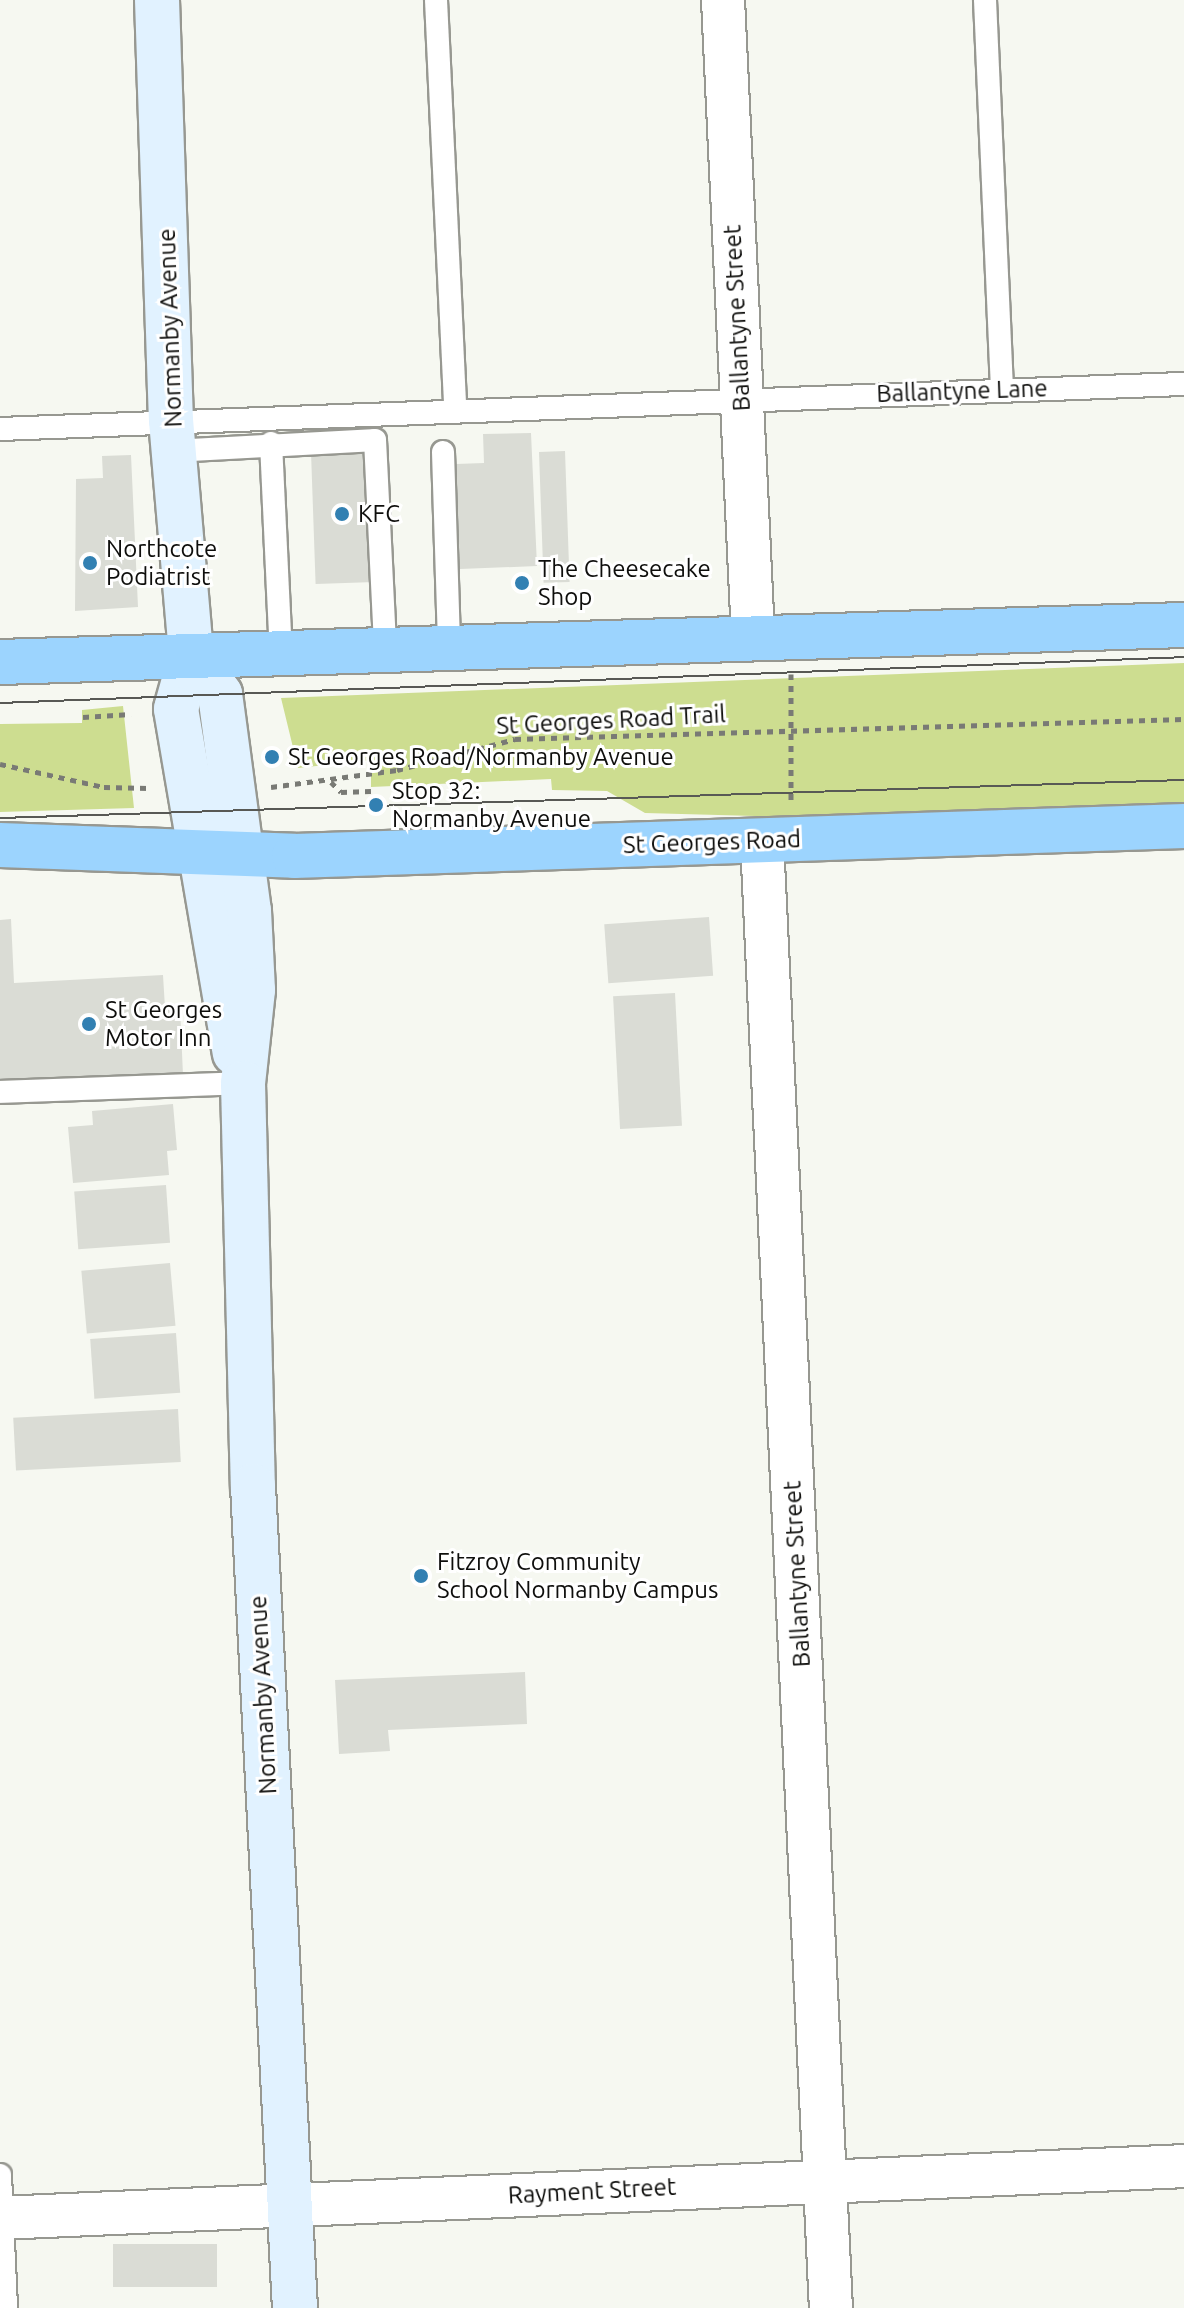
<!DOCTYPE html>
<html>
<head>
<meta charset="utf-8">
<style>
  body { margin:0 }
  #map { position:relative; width:1184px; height:2308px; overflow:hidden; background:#f6f8f1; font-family:Ubuntu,sans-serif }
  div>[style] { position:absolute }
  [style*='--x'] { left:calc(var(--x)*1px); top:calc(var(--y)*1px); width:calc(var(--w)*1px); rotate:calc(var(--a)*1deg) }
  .green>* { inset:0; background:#cddd90 }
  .building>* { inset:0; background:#dadcd5; transform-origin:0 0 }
  .path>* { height:5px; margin-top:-2.5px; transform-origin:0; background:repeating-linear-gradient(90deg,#797a75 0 6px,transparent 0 12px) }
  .roads { filter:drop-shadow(2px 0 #979891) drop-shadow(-2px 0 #979891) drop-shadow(0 2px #979891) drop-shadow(0 -2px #979891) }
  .lane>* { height:22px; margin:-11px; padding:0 11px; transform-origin:11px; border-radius:11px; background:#fff }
  .street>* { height:42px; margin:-21px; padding:0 21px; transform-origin:21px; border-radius:21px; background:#fff }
  .secondary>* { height:44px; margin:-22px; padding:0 22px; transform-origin:22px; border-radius:22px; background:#e1f2ff }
  .highway>* { height:44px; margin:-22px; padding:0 22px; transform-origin:22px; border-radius:22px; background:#9cd4fe }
  .tram>* { height:2px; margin:-1px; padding:0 1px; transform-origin:1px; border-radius:1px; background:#585955 }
  .dots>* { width:22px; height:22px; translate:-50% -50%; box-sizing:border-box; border:4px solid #fff; border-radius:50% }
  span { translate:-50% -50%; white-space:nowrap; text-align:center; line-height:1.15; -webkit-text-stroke:6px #fff; paint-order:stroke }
  .street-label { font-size:24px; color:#0e0e0c }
  .poi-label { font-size:24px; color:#0e0e0c }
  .left { translate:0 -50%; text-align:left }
</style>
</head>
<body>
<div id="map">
  <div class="green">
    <i style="clip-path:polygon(1184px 663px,1184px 809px,789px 817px,645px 813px,607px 791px,552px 790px,551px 779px,371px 787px,371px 760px,298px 768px,281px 698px)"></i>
    <i style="clip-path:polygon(123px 706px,134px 808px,0 812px,0 724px,82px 723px,82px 710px)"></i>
  </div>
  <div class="building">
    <i style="clip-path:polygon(531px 433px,537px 566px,460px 569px,456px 464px,484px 463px,483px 434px)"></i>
    <i style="left:370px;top:451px;width:131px;height:59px;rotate:88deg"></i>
    <i style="left:565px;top:451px;width:131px;height:26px;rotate:88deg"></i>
    <i style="clip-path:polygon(131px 455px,138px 607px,75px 611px,76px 479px,103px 478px,102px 456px)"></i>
    <i style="left:709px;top:917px;width:59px;height:105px;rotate:86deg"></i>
    <i style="clip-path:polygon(11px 919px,14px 983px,163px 975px,165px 1008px,180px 1007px,183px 1075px,0 1085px,0 920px)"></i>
    <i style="left:675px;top:993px;width:133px;height:62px;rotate:87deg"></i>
    <i style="clip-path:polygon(173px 1104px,177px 1150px,167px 1151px,169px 1175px,73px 1183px,68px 1127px,93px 1125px,92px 1111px)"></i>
    <i style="left:166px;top:1185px;width:58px;height:92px;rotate:86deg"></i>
    <i style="left:170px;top:1263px;width:63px;height:89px;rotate:85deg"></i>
    <i style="left:176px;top:1333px;width:60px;height:86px;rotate:86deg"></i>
    <i style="left:178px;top:1409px;width:53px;height:165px;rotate:87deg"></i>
    <i style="clip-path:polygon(525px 1672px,527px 1724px,388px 1730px,390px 1751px,339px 1754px,335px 1680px)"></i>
    <i style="left:217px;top:2244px;width:43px;height:104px;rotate:90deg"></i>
  </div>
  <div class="path">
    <i style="--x:791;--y:674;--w:126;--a:90"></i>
    <i style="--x:83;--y:717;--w:48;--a:-3.6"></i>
    <i style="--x:0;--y:764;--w:107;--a:12.5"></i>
    <i style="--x:104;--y:787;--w:45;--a:1.3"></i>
    <i style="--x:331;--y:782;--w:14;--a:45"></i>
    <i style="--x:341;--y:792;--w:30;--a:-2"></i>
    <i style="--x:271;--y:787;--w:127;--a:-7.7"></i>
    <i style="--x:397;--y:770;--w:122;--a:-14.7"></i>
    <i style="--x:515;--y:739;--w:669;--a:-1.71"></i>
  </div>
  <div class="roads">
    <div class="lane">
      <i style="--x:436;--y:0;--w:409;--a:87.3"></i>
      <i style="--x:985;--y:0;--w:390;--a:87.5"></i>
      <i style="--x:0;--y:429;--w:1185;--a:-2.18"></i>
      <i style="--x:271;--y:443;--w:209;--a:87.3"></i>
      <i style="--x:174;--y:451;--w:201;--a:-3.1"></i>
      <i style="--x:375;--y:440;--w:208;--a:87.2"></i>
      <i style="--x:443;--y:452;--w:195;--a:88.2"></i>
      <i style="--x:0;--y:1092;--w:243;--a:-2.1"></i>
      <i style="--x:0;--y:2175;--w:133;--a:87.4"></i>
    </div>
    <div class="street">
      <i style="--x:723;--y:0;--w:636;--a:87.3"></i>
      <i style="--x:762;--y:841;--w:1469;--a:87.31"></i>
      <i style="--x:0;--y:2218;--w:1185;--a:-2.51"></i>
    </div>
    <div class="secondary">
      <i style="--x:157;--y:0;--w:420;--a:88.1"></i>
      <i style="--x:171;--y:420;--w:236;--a:85.1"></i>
      <i style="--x:191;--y:655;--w:56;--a:105.5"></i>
      <i style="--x:176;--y:709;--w:349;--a:80.3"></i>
      <i style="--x:191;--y:655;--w:49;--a:53.4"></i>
      <i style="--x:220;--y:694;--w:219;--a:82.4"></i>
      <i style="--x:249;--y:911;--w:79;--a:87.1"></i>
      <i style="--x:253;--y:990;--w:94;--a:96.1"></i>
      <i style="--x:243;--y:1083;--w:403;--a:88.6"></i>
      <i style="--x:253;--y:1486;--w:823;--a:87.08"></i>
    </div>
    <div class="highway">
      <i style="--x:0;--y:662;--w:1185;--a:-1.79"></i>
      <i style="--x:0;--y:845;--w:294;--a:2.1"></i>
      <i style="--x:294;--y:856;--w:891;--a:-1.93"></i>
    </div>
  </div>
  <div class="tram">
    <i style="--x:0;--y:703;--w:1185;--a:-2.22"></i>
    <i style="--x:0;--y:818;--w:1185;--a:-1.84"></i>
  </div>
  <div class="dots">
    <i style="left:342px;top:514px;background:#3280b2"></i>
    <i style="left:90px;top:563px;background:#3280b2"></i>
    <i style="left:522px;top:583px;background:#3280b2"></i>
    <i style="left:272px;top:757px;background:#3280b2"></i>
    <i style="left:376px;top:805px;background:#3280b2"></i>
    <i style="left:89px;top:1024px;background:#3280b2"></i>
    <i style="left:421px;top:1576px;background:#3280b2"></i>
  </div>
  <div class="street-label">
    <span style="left:737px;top:318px;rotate:-93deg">Ballantyne Street</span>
    <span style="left:170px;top:328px;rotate:-92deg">Normanby Avenue</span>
    <span style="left:962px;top:391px;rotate:-2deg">Ballantyne Lane</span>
    <span style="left:611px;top:720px;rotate:-3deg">St Georges Road Trail</span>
    <span style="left:712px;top:842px;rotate:-2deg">St Georges Road</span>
    <span style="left:797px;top:1574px;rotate:-93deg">Ballantyne Street</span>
    <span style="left:263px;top:1695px;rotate:-93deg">Normanby Avenue</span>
    <span style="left:592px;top:2191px;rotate:-3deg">Rayment Street</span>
  </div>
  <div class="poi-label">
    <span class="left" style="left:358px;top:514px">KFC</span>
    <span class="left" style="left:106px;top:563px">Northcote<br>Podiatrist</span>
    <span class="left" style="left:538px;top:583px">The Cheesecake<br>Shop</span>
    <span class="left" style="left:288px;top:757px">St Georges Road/Normanby Avenue</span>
    <span class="left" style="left:392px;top:805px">Stop 32:<br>Normanby Avenue</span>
    <span class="left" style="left:105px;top:1024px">St Georges<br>Motor Inn</span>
    <span class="left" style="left:437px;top:1576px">Fitzroy Community<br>School Normanby Campus</span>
  </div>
</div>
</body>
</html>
